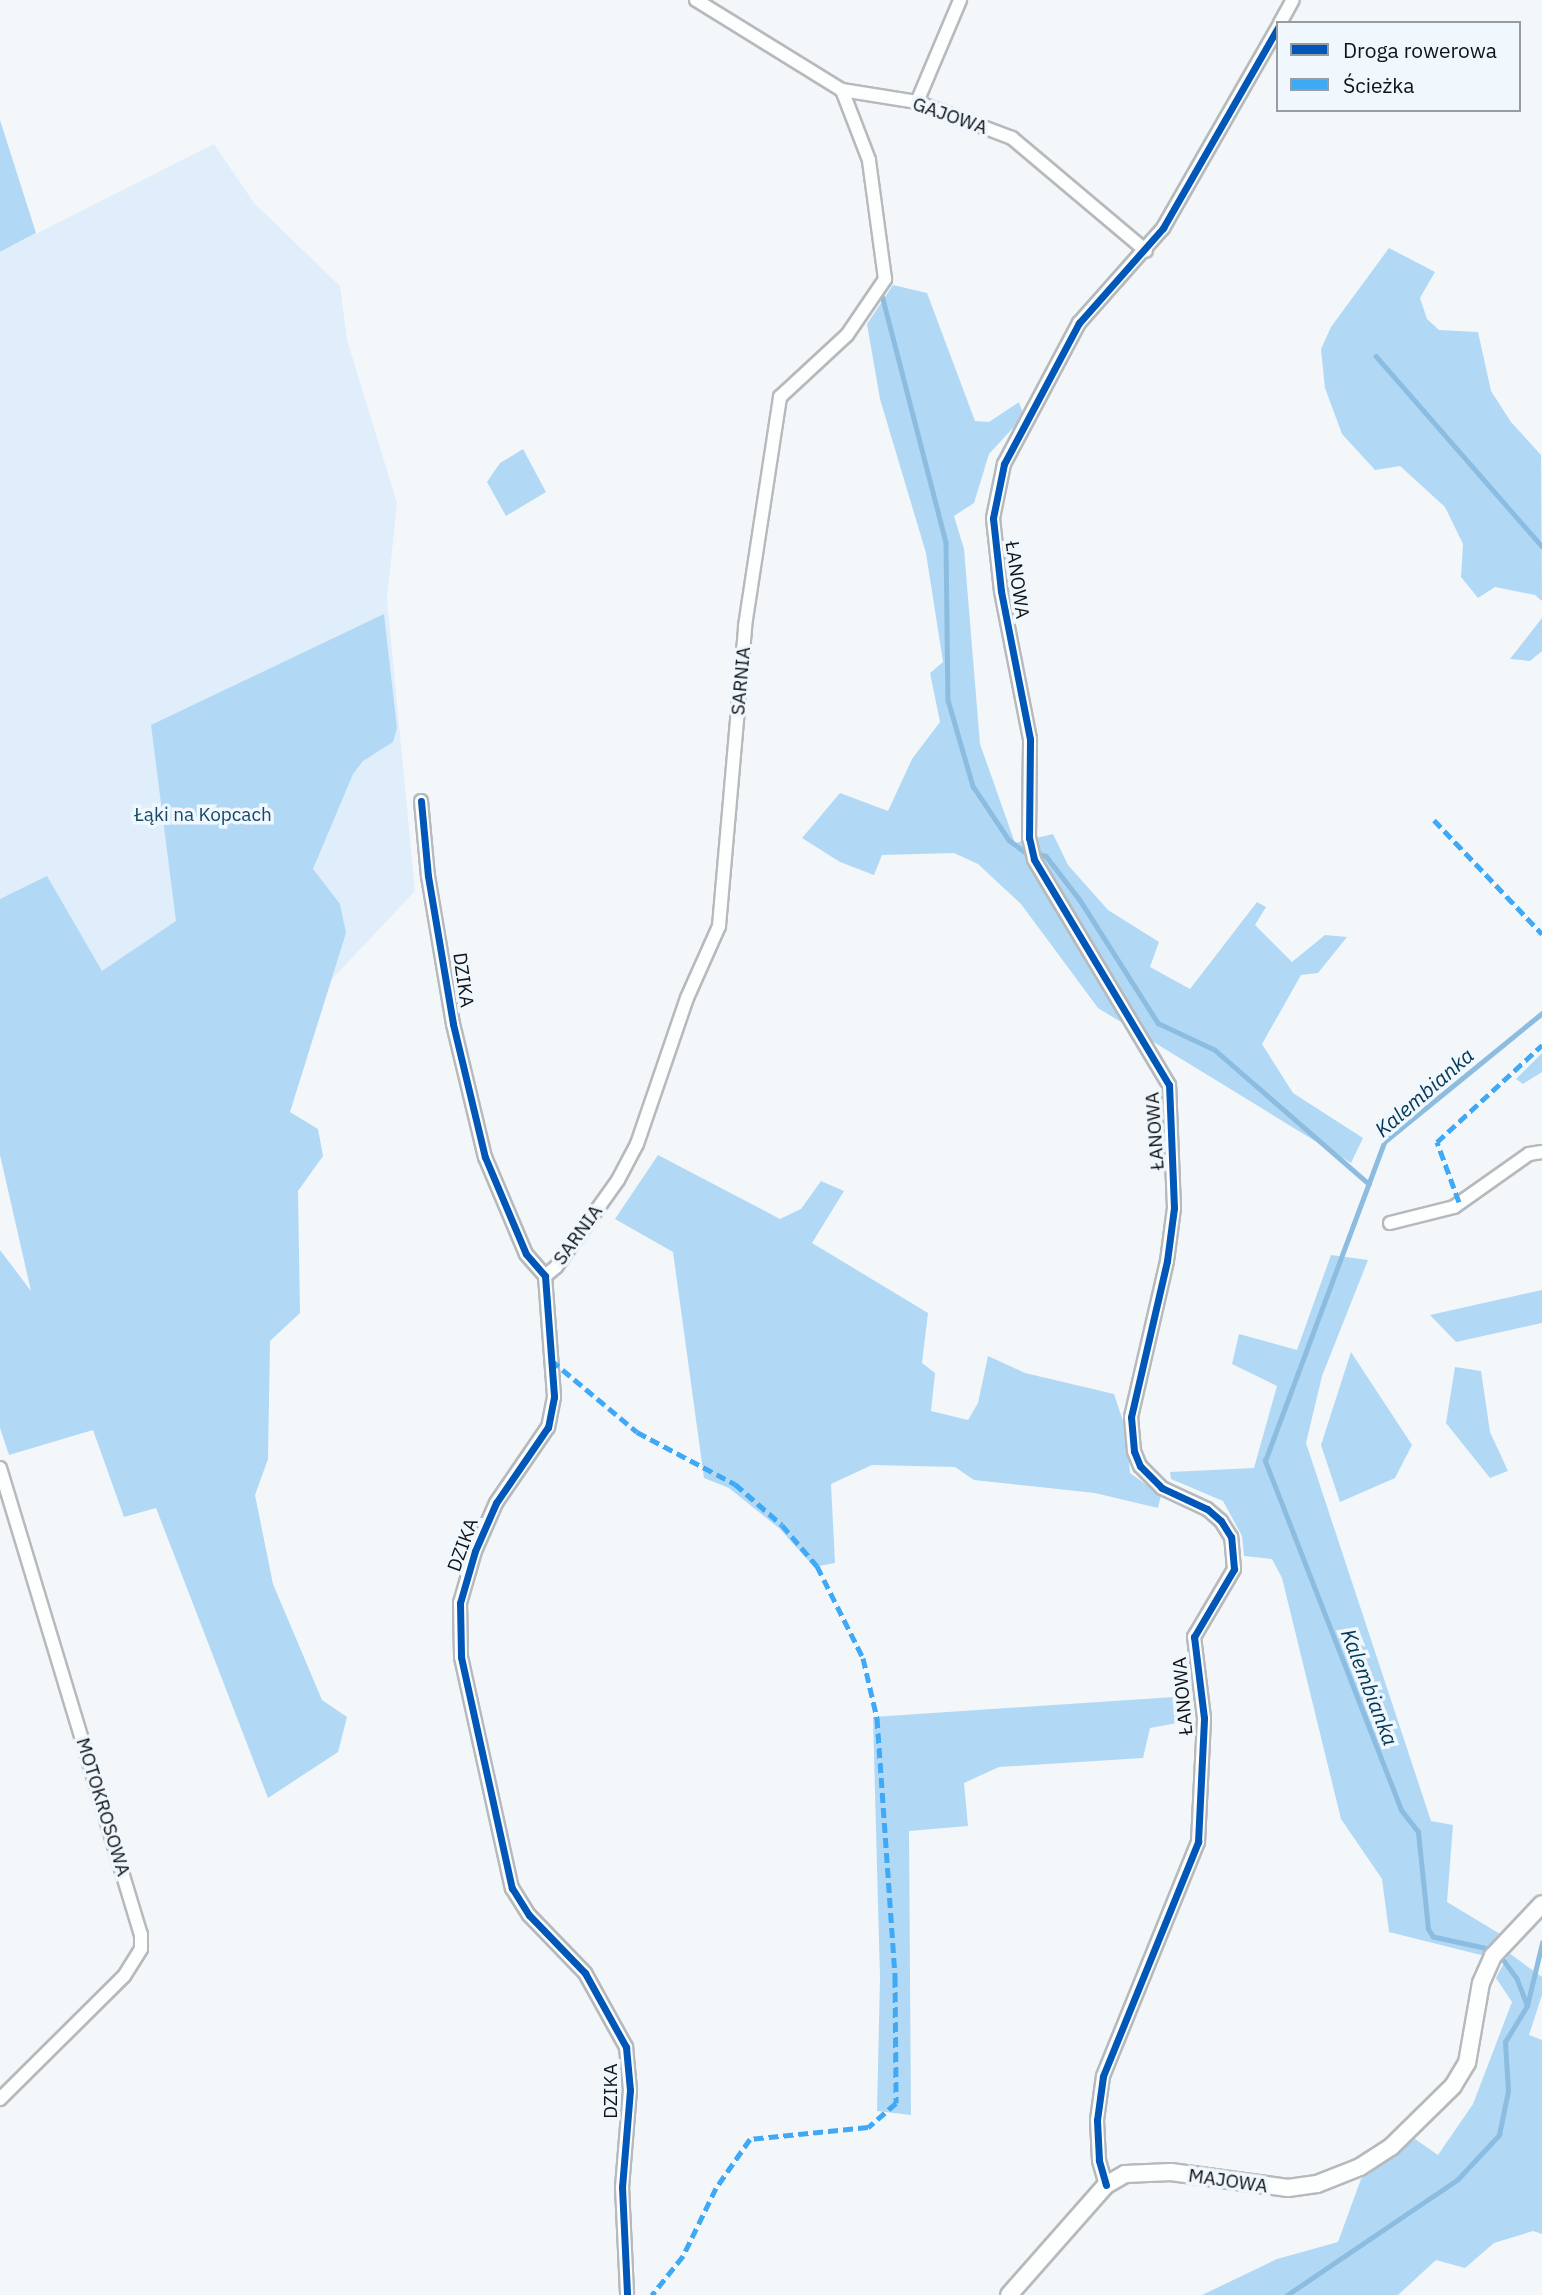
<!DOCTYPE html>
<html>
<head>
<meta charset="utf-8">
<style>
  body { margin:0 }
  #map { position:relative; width:1542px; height:2295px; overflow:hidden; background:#f3f7fa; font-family:"IBM Plex Sans",sans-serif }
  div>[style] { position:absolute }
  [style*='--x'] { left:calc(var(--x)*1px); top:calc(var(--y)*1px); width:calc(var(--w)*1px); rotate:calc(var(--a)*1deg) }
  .green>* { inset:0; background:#dfeefa }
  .forest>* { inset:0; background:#b1d9f6 }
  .stream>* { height:4.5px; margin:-2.25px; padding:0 2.25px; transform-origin:2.25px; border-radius:2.25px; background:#8cbde1 }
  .roads { filter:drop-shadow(2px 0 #b6babd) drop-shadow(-2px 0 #b6babd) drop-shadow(0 2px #b6babd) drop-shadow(0 -2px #b6babd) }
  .minor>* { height:12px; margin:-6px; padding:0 6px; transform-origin:6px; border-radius:6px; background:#fdfefe }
  .tertiary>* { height:16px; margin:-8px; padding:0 8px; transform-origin:8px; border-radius:8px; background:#fdfefe }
  .quiet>* { height:5px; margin-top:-2.5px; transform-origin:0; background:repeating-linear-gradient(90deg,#3fa9f5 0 10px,transparent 0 15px) }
  .cycleway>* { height:7px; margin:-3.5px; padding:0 3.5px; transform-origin:3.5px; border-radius:3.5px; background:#0057b8 }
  span { translate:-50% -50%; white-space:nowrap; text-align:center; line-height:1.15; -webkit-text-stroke:7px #f0f7fd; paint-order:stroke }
  .street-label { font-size:19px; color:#0f1316 }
  .park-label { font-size:19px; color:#15496b }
  .water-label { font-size:21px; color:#003757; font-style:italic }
  .legend { position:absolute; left:1276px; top:21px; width:245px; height:91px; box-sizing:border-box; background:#f0f7fd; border:2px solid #969ca1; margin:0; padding:9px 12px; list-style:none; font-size:21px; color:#0f1316 }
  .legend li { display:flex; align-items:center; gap:14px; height:35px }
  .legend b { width:35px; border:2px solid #969ca1 }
</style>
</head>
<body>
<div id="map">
  <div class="green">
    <i style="clip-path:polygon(214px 144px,254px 203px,340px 286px,347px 340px,397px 503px,387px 599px,415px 891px,303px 1010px,0 1089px,0 252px)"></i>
  </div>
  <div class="forest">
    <i style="clip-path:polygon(0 120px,36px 233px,0 252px)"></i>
    <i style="clip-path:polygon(1389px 248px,1435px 272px,1420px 298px,1427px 319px,1439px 330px,1478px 332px,1491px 391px,1511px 422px,1541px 455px,1542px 601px,1535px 595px,1495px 587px,1478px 598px,1461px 577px,1463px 544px,1445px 507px,1400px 466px,1375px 470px,1342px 434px,1325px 388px,1321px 349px,1331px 327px)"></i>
    <i style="clip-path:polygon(893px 285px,927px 293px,975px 421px,989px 422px,1019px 402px,1024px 416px,989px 454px,974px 503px,954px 516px,964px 549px,980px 744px,1015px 843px,1053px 834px,1068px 865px,1108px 910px,1159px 942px,1150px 967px,1190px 989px,1257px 902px,1266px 907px,1255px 925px,1292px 962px,1325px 935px,1347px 937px,1318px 973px,1301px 975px,1262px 1044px,1293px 1093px,1363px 1138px,1351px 1163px,1098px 1008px,1021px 904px,978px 864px,954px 853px,882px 855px,874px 875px,840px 862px,802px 838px,840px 793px,888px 811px,912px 759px,940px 722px,930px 673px,943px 662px,926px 553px,880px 399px,867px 324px)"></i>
    <i style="clip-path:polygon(523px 449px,546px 492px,506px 516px,487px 482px,500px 463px)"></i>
    <i style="clip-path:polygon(384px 614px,397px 728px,393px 742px,363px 761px,353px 774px,313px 869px,340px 904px,346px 933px,290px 1112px,318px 1129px,323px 1156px,298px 1191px,300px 1313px,270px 1341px,268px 1459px,255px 1495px,273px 1584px,322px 1700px,347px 1717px,338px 1752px,268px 1798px,156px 1508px,124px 1517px,93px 1430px,9px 1455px,0 1428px,0 1250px,31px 1291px,0 1155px,0 899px,47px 876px,102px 971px,176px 921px,151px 725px)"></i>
    <i style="clip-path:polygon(1542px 618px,1542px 651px,1530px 661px,1510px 659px)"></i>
    <i style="clip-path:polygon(1542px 1053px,1542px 1072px,1523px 1084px,1516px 1079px)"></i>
    <i style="clip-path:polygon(658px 1155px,780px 1219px,801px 1209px,821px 1181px,844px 1191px,812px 1243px,928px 1313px,922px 1363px,935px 1373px,931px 1411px,968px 1420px,978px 1403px,988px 1356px,1025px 1373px,1114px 1394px,1127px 1433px,1130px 1473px,1161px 1495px,1158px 1508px,1095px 1493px,974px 1480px,955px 1467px,872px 1465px,831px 1484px,835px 1563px,814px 1567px,780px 1529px,729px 1488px,704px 1478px,673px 1252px,615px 1219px)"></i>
    <i style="clip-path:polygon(1331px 1255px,1368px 1260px,1322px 1376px,1306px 1443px,1431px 1821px,1453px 1825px,1447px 1902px,1500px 1934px,1485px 1956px,1389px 1932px,1382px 1879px,1341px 1819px,1282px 1578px,1272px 1559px,1244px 1556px,1242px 1536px,1223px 1501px,1171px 1479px,1170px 1472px,1254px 1468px,1277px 1386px,1232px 1364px,1239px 1334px,1297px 1350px)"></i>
    <i style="clip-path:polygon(1542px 1290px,1542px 1323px,1456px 1342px,1430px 1315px)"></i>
    <i style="clip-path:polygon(1351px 1352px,1412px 1445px,1395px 1478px,1340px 1502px,1321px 1445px)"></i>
    <i style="clip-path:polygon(1455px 1367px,1481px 1371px,1490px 1432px,1508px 1471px,1490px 1478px,1446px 1423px)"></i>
    <i style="clip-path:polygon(1189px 1696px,1188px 1721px,1150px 1728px,1143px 1758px,999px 1767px,964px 1783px,968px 1826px,909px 1831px,911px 2115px,877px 2111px,880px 1978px,873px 1717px)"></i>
    <i style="clip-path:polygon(1509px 1953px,1542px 1977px,1542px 1995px,1529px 2035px,1542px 2040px,1542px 2234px,1533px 2231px,1494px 2243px,1465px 2268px,1436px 2260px,1398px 2295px,1202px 2295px,1277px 2259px,1338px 2242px,1361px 2179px,1415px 2139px,1438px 2155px,1473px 2104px,1512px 2002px,1496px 1978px)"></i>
  </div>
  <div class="stream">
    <i style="--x:881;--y:291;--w:259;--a:75.5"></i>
    <i style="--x:946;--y:542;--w:158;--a:89.3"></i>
    <i style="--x:948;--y:700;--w:90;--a:73.8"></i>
    <i style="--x:973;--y:786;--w:65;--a:56.3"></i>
    <i style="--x:1009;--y:840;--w:25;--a:37"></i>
    <i style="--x:1376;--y:356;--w:252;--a:48.9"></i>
    <i style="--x:1039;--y:854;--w:7;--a:16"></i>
    <i style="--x:1046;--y:856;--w:56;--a:52.3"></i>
    <i style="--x:1080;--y:900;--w:146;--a:57.6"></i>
    <i style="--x:1158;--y:1023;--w:63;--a:25.3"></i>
    <i style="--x:1215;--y:1050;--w:204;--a:41"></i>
    <i style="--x:1493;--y:1950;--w:61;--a:-167.8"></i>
    <i style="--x:1433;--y:1937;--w:9;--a:-122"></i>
    <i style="--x:1428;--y:1929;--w:98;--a:-95.9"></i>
    <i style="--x:1418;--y:1832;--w:28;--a:-128"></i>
    <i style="--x:1401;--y:1810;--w:375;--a:-111.3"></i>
    <i style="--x:1265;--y:1461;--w:340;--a:-69.5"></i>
    <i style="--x:1384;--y:1142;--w:204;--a:-39.2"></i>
    <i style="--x:1527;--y:2006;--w:65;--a:-76.6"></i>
    <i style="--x:1287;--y:2295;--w:205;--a:-34.1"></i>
    <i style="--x:1457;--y:2180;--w:62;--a:-47"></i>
    <i style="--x:1499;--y:2135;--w:45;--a:-78.4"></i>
    <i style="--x:1508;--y:2091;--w:49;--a:-93.5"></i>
    <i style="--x:1505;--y:2042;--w:42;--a:-58.6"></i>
    <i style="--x:1527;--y:2006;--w:30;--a:-111"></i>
    <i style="--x:1516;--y:1978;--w:27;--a:-126"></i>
  </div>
  <div class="roads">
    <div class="minor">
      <i style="--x:696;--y:0;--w:172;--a:31.7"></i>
      <i style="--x:842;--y:90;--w:76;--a:9.1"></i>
      <i style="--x:917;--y:102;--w:102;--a:20.8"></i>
      <i style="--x:1012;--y:138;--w:175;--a:40.1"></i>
      <i style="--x:1280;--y:23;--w:26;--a:-61"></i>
      <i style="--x:917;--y:102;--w:111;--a:-67.1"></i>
      <i style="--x:421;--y:801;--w:75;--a:84.7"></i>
      <i style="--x:428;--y:876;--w:150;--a:80.4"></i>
      <i style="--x:453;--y:1024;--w:137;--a:76.5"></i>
      <i style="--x:485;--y:1157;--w:105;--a:67.1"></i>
      <i style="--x:526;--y:1254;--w:29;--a:49"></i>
      <i style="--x:545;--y:1276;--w:121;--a:85.7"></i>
      <i style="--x:554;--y:1397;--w:31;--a:101"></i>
      <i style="--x:548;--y:1427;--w:92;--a:124.4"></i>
      <i style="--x:496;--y:1503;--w:52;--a:113.6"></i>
      <i style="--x:475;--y:1551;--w:54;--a:106.1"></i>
      <i style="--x:460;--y:1603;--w:54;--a:88.9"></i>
      <i style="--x:461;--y:1657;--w:237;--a:77.6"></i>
      <i style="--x:512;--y:1888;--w:32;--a:58"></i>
      <i style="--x:529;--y:1915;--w:81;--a:46"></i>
      <i style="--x:585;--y:1973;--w:85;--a:61"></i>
      <i style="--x:626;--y:2047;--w:43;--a:84.7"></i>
      <i style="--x:630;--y:2090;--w:97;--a:94.7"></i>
      <i style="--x:622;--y:2187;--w:108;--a:87.3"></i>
      <i style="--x:1390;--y:1223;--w:66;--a:-14"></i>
      <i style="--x:1454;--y:1207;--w:92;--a:-35.2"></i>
      <i style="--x:1529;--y:1154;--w:13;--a:-9"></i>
      <i style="--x:545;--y:1276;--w:14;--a:-39"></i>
      <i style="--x:556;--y:1267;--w:107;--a:-54.5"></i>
      <i style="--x:618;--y:1180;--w:41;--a:-62.2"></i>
      <i style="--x:637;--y:1144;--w:154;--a:-71.1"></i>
      <i style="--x:687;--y:998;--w:79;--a:-66"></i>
      <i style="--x:719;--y:926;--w:301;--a:-85"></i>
      <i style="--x:745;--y:626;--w:232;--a:-81.3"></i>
      <i style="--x:780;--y:397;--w:91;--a:-42.8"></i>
      <i style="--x:847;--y:335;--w:68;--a:-55.8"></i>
      <i style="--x:885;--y:279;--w:120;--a:-97.7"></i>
      <i style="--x:869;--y:160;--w:75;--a:-111.1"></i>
      <i style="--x:0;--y:1468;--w:487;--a:73.2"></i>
      <i style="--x:141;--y:1934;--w:15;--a:90"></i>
      <i style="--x:141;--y:1949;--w:32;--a:122"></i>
      <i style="--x:124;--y:1976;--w:175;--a:135.2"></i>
      <i style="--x:1106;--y:2185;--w:26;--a:-106"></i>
      <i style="--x:1099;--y:2160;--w:40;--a:-92.9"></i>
      <i style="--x:1097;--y:2120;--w:44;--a:-82.2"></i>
      <i style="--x:1103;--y:2076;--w:253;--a:-67.9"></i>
      <i style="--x:1198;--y:1842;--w:124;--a:-87.2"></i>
      <i style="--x:1204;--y:1718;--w:82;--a:-97"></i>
      <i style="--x:1194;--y:1637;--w:79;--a:-59.5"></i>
      <i style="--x:1234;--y:1569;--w:32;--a:-95"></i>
      <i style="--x:1231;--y:1537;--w:19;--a:-122"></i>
      <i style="--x:1221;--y:1521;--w:18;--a:-139"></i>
      <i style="--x:1207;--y:1509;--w:50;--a:-155"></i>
      <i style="--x:1162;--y:1488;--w:31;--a:-135"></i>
      <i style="--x:1140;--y:1466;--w:16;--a:-112"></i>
      <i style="--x:1134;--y:1451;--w:34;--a:-95"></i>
      <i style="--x:1131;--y:1417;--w:160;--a:-77"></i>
      <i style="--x:1167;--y:1261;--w:53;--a:-82.5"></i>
      <i style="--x:1174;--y:1208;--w:123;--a:-92.3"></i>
      <i style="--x:1169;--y:1085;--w:263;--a:-120.9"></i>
      <i style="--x:1034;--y:859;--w:22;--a:-103"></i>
      <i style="--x:1029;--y:838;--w:99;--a:-89.4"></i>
      <i style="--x:1030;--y:739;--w:151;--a:-101.1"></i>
      <i style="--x:1001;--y:591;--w:73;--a:-96.3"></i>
      <i style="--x:993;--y:518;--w:55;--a:-78.5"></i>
      <i style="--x:1004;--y:464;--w:160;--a:-62"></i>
      <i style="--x:1079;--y:323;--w:127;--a:-48.5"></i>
      <i style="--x:1163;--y:228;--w:232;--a:-60.2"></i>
    </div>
    <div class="tertiary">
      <i style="--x:1009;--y:2295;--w:147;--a:-48.6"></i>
      <i style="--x:1106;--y:2185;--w:22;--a:-30"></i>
      <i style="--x:1125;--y:2174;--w:46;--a:-2.5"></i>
      <i style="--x:1171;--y:2172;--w:118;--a:7.8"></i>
      <i style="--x:1288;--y:2188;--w:29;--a:-8"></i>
      <i style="--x:1317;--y:2184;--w:46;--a:-21.6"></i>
      <i style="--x:1360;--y:2167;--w:37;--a:-33"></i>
      <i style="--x:1391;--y:2147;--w:87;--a:-44.5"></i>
      <i style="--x:1453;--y:2086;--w:27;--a:-59"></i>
      <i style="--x:1467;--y:2063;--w:81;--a:-80.1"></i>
      <i style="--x:1481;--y:1983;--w:30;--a:-66"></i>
      <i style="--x:1493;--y:1956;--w:71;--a:-46.7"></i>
    </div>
  </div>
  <div class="quiet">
    <i style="--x:1434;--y:820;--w:157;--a:46.5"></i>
    <i style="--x:1459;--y:1202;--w:64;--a:-110.1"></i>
    <i style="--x:1437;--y:1142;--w:143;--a:-42.7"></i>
    <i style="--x:551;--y:1360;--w:112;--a:39.9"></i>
    <i style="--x:637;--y:1432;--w:111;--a:28"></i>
    <i style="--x:735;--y:1484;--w:62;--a:41.1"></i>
    <i style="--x:782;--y:1525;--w:54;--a:49.5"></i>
    <i style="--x:817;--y:1566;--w:103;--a:63.4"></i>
    <i style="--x:863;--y:1658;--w:62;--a:76.9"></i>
    <i style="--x:877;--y:1718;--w:260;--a:86"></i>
    <i style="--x:895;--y:1977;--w:126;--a:89.5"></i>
    <i style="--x:896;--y:2103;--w:37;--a:139"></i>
    <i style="--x:868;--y:2127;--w:119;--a:174.2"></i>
    <i style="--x:750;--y:2139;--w:60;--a:124.8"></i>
    <i style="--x:716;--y:2188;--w:76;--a:115.9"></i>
    <i style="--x:683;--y:2256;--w:50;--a:128.5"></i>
  </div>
  <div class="cycleway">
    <i style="--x:421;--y:801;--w:75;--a:84.7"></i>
    <i style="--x:428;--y:876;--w:150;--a:80.4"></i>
    <i style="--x:453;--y:1024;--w:137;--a:76.5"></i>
    <i style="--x:485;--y:1157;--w:105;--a:67.1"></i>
    <i style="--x:526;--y:1254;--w:29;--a:49"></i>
    <i style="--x:545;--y:1276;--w:121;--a:85.7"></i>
    <i style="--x:554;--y:1397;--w:31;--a:101"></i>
    <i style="--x:548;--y:1427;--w:92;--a:124.4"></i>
    <i style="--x:496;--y:1503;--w:52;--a:113.6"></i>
    <i style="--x:475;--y:1551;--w:54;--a:106.1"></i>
    <i style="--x:460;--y:1603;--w:54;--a:88.9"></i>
    <i style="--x:461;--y:1657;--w:237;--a:77.6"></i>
    <i style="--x:512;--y:1888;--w:32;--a:58"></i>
    <i style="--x:529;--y:1915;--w:81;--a:46"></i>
    <i style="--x:585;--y:1973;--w:85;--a:61"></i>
    <i style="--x:626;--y:2047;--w:43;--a:84.7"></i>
    <i style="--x:630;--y:2090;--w:97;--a:94.7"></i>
    <i style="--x:622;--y:2187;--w:108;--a:87.3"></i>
    <i style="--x:1106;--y:2185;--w:26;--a:-106"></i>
    <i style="--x:1099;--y:2160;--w:40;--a:-92.9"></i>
    <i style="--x:1097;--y:2120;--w:44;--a:-82.2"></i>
    <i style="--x:1103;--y:2076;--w:253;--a:-67.9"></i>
    <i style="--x:1198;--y:1842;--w:124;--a:-87.2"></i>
    <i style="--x:1204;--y:1718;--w:82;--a:-97"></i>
    <i style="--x:1194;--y:1637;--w:79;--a:-59.5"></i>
    <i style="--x:1234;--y:1569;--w:32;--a:-95"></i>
    <i style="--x:1231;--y:1537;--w:19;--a:-122"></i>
    <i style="--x:1221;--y:1521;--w:18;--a:-139"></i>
    <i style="--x:1207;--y:1509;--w:50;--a:-155"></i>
    <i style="--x:1162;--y:1488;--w:31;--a:-135"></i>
    <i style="--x:1140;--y:1466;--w:16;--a:-112"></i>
    <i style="--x:1134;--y:1451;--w:34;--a:-95"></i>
    <i style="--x:1131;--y:1417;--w:160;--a:-77"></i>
    <i style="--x:1167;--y:1261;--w:53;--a:-82.5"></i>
    <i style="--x:1174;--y:1208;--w:123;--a:-92.3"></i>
    <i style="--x:1169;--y:1085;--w:263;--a:-120.9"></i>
    <i style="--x:1034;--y:859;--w:22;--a:-103"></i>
    <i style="--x:1029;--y:838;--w:99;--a:-89.4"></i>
    <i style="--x:1030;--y:739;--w:151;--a:-101.1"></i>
    <i style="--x:1001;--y:591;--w:73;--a:-96.3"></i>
    <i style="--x:993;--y:518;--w:55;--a:-78.5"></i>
    <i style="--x:1004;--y:464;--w:160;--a:-62"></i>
    <i style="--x:1079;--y:323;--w:127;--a:-48.5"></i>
    <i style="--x:1163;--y:228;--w:232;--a:-60.2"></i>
  </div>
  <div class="street-label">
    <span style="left:950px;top:116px;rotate:19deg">GAJOWA</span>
    <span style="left:1017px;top:580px;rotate:82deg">ŁANOWA</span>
    <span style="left:741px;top:681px;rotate:-85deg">SARNIA</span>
    <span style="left:463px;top:980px;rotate:82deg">DZIKA</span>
    <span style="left:1155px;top:1131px;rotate:-94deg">ŁANOWA</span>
    <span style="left:578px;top:1235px;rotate:-54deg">SARNIA</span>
    <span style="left:463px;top:1545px;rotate:-70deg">DZIKA</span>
    <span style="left:1183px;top:1696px;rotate:-95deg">ŁANOWA</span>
    <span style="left:103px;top:1807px;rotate:73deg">MOTOKROSOWA</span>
    <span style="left:611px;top:2091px;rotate:-90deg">DZIKA</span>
    <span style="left:1228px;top:2181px;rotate:8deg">MAJOWA</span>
  </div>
  <div class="park-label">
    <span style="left:203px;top:815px">Łąki na Kopcach</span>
  </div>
  <div class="water-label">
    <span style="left:1424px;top:1092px;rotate:-41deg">Kalembianka</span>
    <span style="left:1370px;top:1687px;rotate:69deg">Kalembianka</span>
  </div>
  <ul class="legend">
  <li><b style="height:9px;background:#0057b8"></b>Droga rowerowa</li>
  <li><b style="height:9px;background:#3fa9f5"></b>Ścieżka</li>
  </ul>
</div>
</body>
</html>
